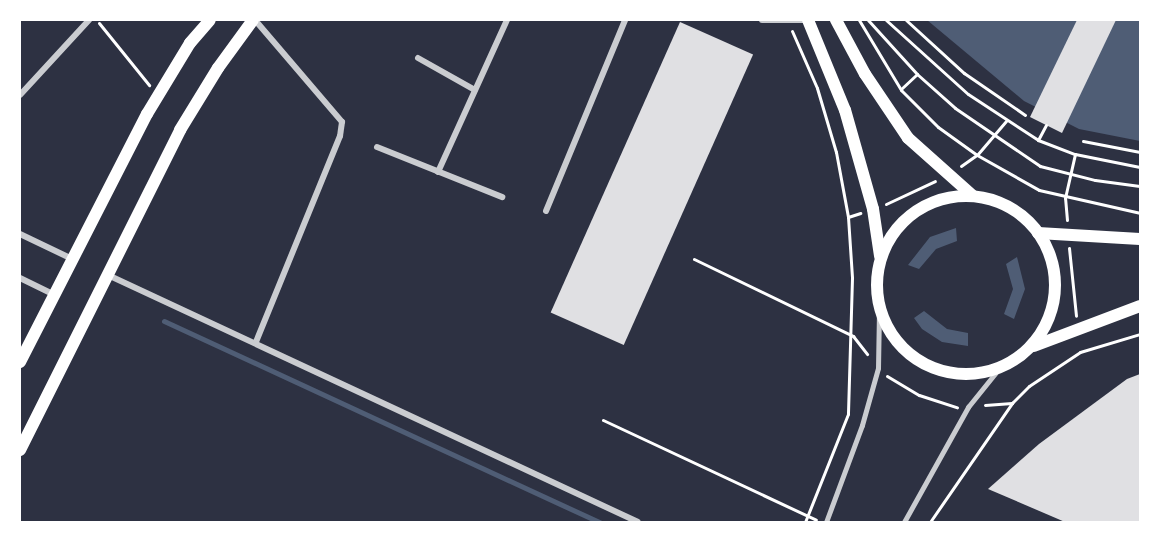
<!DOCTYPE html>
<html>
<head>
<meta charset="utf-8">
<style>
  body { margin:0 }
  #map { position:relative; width:1160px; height:542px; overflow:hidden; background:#2d3142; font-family:"Archivo Narrow",sans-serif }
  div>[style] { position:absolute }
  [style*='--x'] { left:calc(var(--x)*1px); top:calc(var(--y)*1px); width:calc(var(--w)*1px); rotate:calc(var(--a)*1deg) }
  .water>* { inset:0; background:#4f5d75 }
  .stream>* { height:5px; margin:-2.5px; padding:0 2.5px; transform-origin:2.5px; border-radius:2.5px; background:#4f5d75 }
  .building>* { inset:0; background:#e0e0e3; transform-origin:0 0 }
  .path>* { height:3px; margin:-1.5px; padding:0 1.5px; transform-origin:1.5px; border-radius:1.5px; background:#fff }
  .pedestrian>* { height:5px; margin:-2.5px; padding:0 2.5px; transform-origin:2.5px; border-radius:2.5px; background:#caccd0 }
  .minor>* { height:6px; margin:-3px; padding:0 3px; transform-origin:3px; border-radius:3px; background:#caccd0 }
  .primary>* { height:12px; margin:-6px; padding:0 6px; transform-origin:6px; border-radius:6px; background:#fff }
  .primary>.ring { margin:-6px; padding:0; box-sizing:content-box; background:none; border:12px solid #fff; border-radius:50% }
  span { translate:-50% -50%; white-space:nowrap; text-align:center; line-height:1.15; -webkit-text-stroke:5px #fff; paint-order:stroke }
  .frame { position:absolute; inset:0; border:21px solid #fff; pointer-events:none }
</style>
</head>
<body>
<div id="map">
  <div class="water">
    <i style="clip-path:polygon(927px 20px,1140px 20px,1140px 141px,1079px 129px,1024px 101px)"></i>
    <i style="clip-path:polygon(956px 228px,957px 241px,936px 249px,919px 269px,908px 265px,930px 237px)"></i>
    <i style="clip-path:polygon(1017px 257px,1025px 289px,1014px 319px,1004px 314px,1013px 289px,1006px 264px)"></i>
    <i style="clip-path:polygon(924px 311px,947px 329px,968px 333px,968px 346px,942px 342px,922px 329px,914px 318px)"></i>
  </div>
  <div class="stream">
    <i style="--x:164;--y:321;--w:480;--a:24.8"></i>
  </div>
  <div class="building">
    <i style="clip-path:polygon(1077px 20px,1116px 20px,1062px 133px,1030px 117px)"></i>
    <i style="left:680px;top:22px;width:80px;height:318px;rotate:24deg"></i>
    <i style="clip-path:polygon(1140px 374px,1140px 522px,1065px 522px,988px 489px,1039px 444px,1127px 379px)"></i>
  </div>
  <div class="path">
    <i style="--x:859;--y:20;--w:82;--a:59"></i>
    <i style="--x:901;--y:90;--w:52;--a:45"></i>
    <i style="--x:938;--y:127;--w:48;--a:35.7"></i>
    <i style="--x:977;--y:155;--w:71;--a:29.4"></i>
    <i style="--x:1039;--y:190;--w:104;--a:12.8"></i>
    <i style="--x:868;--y:20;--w:73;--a:47.8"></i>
    <i style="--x:917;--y:74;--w:51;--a:41.8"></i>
    <i style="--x:955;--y:108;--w:103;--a:34.3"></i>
    <i style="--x:1040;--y:166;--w:57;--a:14.3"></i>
    <i style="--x:1095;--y:180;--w:45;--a:7.6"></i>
    <i style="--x:886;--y:20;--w:110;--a:42.1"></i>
    <i style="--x:968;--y:94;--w:84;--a:33.3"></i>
    <i style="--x:1038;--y:140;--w:40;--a:21"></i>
    <i style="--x:1075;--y:154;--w:66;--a:11.3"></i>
    <i style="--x:906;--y:20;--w:79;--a:42.4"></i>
    <i style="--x:964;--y:73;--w:74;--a:34.5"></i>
    <i style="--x:99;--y:23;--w:80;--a:51.1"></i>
    <i style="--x:792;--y:31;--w:62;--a:66.3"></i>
    <i style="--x:817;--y:88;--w:67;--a:73.5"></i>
    <i style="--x:836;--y:152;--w:66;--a:79.5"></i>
    <i style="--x:848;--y:217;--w:61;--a:86.2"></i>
    <i style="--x:852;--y:278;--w:136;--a:91.7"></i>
    <i style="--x:848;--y:414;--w:116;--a:111.7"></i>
    <i style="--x:901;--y:89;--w:22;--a:-43"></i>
    <i style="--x:1038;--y:140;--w:17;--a:-62"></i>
    <i style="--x:1083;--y:141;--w:58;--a:10.9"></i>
    <i style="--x:961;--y:166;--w:19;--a:-35"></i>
    <i style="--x:977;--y:155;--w:45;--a:-49.5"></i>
    <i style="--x:886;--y:204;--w:54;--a:-25.1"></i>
    <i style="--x:848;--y:217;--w:13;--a:-18"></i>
    <i style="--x:1067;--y:220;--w:22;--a:-95"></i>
    <i style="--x:1065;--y:198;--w:45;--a:-77.2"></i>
    <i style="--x:1069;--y:248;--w:68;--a:84.1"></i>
    <i style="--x:694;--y:259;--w:177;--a:25.8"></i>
    <i style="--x:853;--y:336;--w:23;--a:52"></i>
    <i style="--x:887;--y:376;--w:37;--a:31"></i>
    <i style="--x:919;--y:395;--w:40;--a:18"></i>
    <i style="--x:985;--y:405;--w:27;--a:-4"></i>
    <i style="--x:603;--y:420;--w:235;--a:25.1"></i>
    <i style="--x:930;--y:522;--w:145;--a:-55.4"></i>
    <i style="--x:1012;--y:403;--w:24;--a:-45"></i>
    <i style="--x:1029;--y:386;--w:61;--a:-33.7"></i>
    <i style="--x:1080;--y:352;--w:63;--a:-16.7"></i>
  </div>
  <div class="pedestrian">
    <i style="--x:826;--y:522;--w:103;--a:-69.6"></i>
    <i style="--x:862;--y:425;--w:59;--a:-74.3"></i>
    <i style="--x:878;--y:368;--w:59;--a:-89"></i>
    <i style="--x:904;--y:522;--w:132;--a:-60.9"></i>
    <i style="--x:968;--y:407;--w:53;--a:-51.2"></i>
  </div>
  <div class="minor">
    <i style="--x:255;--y:20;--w:134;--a:49.5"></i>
    <i style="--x:342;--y:122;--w:14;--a:98"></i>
    <i style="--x:340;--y:136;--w:222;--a:112.2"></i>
    <i style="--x:762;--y:20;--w:46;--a:0"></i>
    <i style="--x:418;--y:58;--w:65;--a:29.3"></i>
    <i style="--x:20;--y:95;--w:102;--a:-47.4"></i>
    <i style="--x:377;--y:147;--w:135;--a:21.8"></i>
    <i style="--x:438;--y:172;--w:167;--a:-65.6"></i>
    <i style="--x:546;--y:211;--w:207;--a:-67.5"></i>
    <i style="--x:20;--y:234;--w:55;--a:25.6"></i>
    <i style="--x:110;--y:276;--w:582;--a:24.98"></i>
    <i style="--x:20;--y:278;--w:37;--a:26"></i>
  </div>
  <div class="primary">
    <i style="--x:808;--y:20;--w:97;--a:67.7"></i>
    <i style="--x:845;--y:110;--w:103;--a:74.2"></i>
    <i style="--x:873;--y:209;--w:48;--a:81.5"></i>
    <i style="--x:836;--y:20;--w:61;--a:61.8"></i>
    <i style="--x:865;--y:74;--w:77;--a:56.1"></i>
    <i style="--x:908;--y:138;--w:87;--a:41.7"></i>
    <i class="ring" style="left:877px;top:196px;width:166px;height:166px"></i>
    <i style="--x:1038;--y:233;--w:102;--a:3.4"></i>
    <i style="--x:1034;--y:346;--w:113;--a:-20.7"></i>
    <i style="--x:20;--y:362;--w:279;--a:-62.9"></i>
    <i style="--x:147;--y:114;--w:83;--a:-58.8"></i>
    <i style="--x:190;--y:43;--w:30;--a:-49"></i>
    <i style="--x:20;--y:450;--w:358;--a:-63.4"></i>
    <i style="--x:180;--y:130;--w:73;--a:-58.5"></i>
    <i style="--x:218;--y:68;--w:59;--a:-53.9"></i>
  </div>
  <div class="frame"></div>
</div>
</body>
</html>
